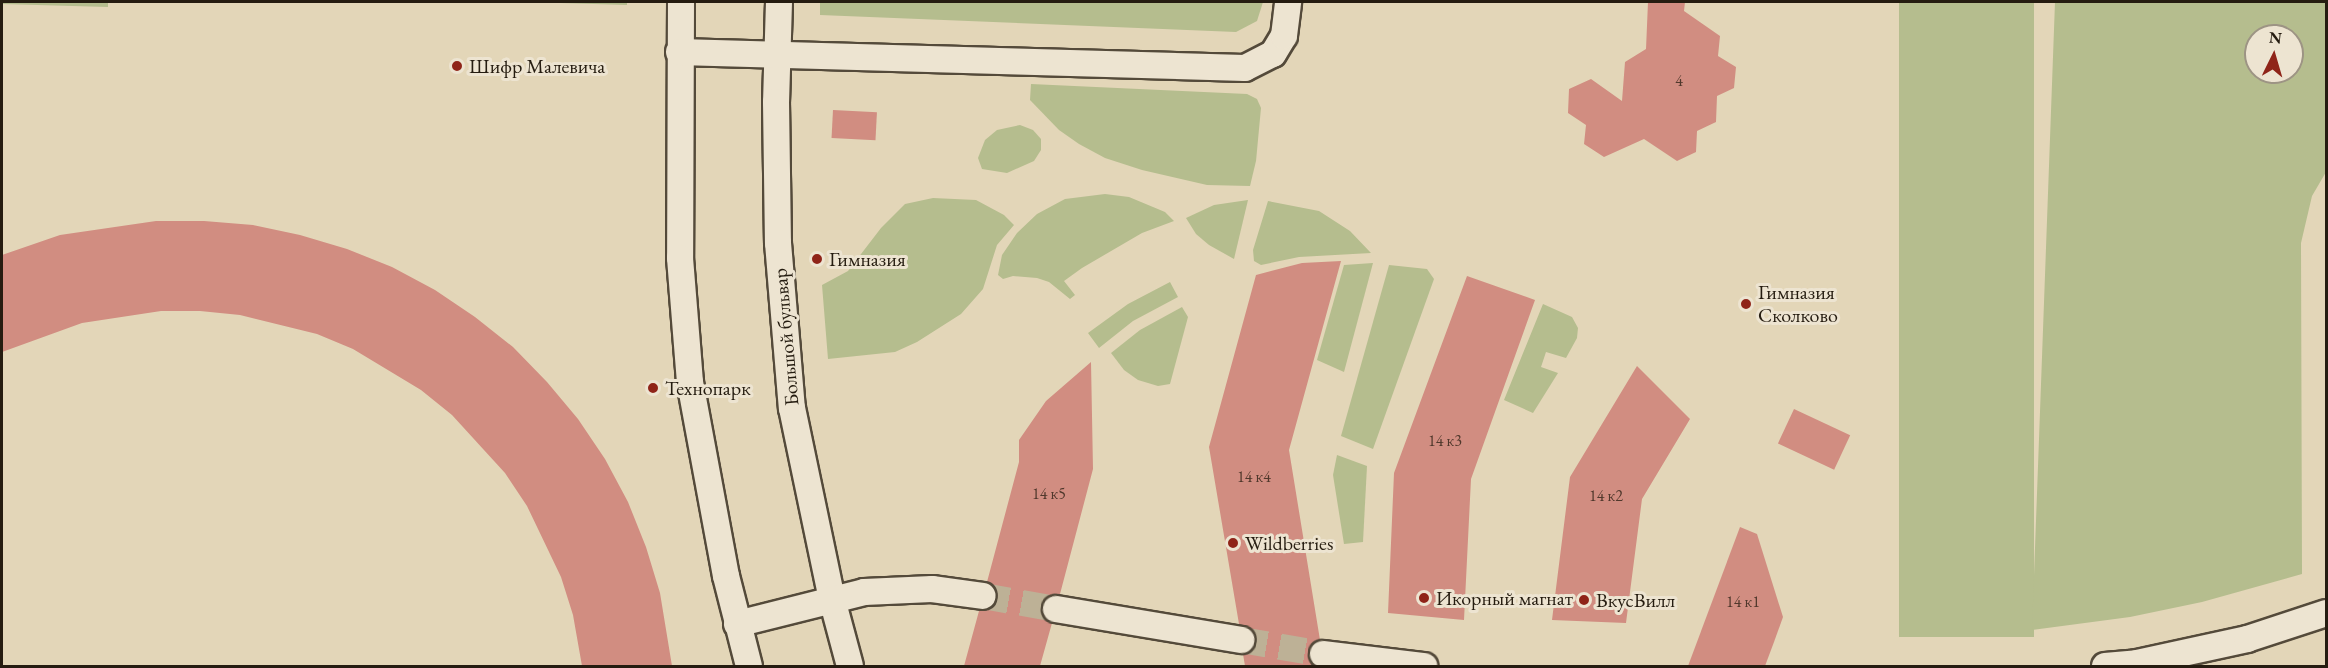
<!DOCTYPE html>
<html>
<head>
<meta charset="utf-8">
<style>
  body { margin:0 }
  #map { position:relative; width:2328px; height:668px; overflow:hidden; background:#e3d6b8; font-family:"EB Garamond",serif }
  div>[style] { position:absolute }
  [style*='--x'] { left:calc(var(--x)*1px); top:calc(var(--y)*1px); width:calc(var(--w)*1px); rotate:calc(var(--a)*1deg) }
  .green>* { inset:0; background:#b5bd8e; transform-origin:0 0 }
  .building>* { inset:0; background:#d18d81; transform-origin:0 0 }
  .minor-tunnel>* { height:26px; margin-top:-13px; transform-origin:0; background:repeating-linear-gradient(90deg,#bdb196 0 26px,transparent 0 39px) }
  .roads { filter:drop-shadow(2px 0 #544a3a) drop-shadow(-2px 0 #544a3a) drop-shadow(0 2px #544a3a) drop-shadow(0 -2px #544a3a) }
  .minor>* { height:26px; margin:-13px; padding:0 13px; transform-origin:13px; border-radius:13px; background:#ede4d1 }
  .dots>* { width:16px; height:16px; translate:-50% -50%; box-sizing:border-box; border:3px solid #ede4d1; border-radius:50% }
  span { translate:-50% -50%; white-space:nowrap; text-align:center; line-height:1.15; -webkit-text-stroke:6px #ede4d1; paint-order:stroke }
  .number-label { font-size:16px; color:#50382c }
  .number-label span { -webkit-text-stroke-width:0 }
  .poi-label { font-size:20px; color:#251c10 }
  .left { translate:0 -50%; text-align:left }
  .street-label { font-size:20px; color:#251c10 }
  .frame { position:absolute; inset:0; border:3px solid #251c10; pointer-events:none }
  .north { position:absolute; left:2244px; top:24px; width:60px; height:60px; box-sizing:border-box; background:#ede4d1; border:2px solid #9d9484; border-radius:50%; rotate:5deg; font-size:16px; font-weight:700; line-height:24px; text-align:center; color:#251c10 }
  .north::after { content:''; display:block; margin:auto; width:21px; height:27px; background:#8f2418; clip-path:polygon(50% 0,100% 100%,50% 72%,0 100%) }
</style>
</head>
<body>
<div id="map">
  <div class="green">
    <i style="clip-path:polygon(2px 2px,108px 2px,108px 7px,2px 4px)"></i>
    <i style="clip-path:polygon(527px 2px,627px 2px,627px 5px)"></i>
    <i style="clip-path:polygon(820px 2px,1263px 2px,1257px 21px,1236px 32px,820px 15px)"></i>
    <i style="left:1899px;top:2px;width:135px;height:635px"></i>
    <i style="clip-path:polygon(evenodd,2055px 2px,2326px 2px,2326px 172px,2312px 196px,2301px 243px,2302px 574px,2202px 602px,2130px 617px,2032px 630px,2055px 2px,2256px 36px,2292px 36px,2292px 72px,2256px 72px,2256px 36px)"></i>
    <i style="clip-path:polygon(1031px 84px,1247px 94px,1257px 99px,1261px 108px,1256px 161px,1250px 186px,1207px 185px,1142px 170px,1105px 158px,1079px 144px,1059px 130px,1030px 100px)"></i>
    <i style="clip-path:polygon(1020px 125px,1033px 130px,1041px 139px,1041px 150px,1034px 161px,1007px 173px,982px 169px,978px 158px,985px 140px,997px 130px)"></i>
    <i style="clip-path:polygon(1105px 194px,1129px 197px,1165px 212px,1174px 221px,1142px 233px,1082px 268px,1064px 281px,1075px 295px,1070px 299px,1049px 282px,1037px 278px,1013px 276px,1003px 279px,998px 275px,1002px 255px,1017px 233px,1037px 214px,1065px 199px)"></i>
    <i style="clip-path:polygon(933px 198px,976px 200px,1004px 215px,1014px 225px,997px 245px,983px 289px,961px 314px,917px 342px,895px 352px,828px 359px,822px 285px,848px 271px,881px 228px,905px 204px)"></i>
    <i style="clip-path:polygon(1248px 200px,1234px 259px,1209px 245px,1196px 234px,1186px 218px,1214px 205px)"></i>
    <i style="clip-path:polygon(1268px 201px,1319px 211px,1350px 231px,1371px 253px,1299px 257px,1261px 265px,1254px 261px,1253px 250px)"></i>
    <i style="clip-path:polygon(1373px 263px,1344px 372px,1317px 360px,1344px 265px)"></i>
    <i style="clip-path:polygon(1389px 265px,1427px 269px,1434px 279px,1373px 449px,1341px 436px)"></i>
    <i style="clip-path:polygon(1170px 282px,1178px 297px,1133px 321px,1099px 348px,1088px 333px,1128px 304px)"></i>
    <i style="clip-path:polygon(1543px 304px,1572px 317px,1578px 328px,1577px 338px,1566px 358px,1546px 352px,1541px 367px,1558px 373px,1533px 413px,1504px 400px)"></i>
    <i style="clip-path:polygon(1182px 307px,1188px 317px,1170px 384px,1158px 386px,1138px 380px,1124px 370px,1111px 353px,1140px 330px)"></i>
    <i style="clip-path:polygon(1337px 455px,1367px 466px,1363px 542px,1344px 544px,1333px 475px)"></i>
  </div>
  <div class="building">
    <i style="clip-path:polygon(1648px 2px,1685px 2px,1684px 11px,1720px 36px,1718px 56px,1736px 67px,1734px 88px,1717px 96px,1716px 122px,1697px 131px,1696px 152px,1677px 161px,1644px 139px,1604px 157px,1584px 144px,1586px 125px,1568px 113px,1569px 89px,1591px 79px,1622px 101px,1625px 62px,1646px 49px)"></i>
    <i style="left:833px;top:110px;width:44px;height:28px;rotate:3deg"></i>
    <i style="clip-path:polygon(156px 221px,204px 221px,253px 225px,300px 235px,347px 249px,392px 267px,435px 290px,475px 317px,513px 347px,547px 382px,578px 419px,605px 459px,628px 502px,646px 547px,660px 593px,672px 666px,582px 666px,573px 615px,561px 577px,527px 506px,505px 473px,452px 415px,421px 390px,353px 349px,317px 334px,240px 315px,200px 311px,161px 311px,82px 323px,2px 352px,2px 255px,60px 235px)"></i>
    <i style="clip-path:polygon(1341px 261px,1289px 450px,1320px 640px,1311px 645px,1308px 652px,1310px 660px,1315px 666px,1245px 666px,1243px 654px,1253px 649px,1255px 635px,1250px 628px,1239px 624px,1209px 447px,1256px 275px,1302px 263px)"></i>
    <i style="clip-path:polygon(1467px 276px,1535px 300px,1471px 479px,1464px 620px,1388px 613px,1394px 473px)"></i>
    <i style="clip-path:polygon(1091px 362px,1093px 469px,1060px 594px,1050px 595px,1041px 606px,1042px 615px,1052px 623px,1040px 666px,964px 666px,979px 611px,989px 610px,998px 599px,997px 590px,987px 582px,1019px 462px,1019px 440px,1046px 401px)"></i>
    <i style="clip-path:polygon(1637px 366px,1690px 419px,1642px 499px,1626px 623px,1552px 620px,1570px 477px)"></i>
    <i style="left:1794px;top:409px;width:62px;height:38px;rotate:25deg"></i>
    <i style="clip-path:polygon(1740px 527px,1757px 534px,1783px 617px,1774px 642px,1765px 666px,1688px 666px)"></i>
  </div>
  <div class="minor-tunnel">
    <i style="--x:983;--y:596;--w:74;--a:10.1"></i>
    <i style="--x:1241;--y:640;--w:83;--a:9.7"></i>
  </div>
  <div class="roads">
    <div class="minor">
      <i style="--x:681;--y:2;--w:256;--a:90.2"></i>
      <i style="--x:680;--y:258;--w:124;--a:85.4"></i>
      <i style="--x:690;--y:382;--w:197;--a:79.5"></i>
      <i style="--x:726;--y:576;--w:93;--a:75.7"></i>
      <i style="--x:779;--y:2;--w:100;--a:91.7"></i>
      <i style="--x:776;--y:102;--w:141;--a:89.2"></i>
      <i style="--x:778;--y:243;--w:166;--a:85.2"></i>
      <i style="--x:792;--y:408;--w:195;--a:78.2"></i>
      <i style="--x:832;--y:599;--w:69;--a:75"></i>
      <i style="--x:679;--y:52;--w:566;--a:1.62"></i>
      <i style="--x:1245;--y:68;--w:31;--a:-27"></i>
      <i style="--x:1273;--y:54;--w:21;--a:-59"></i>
      <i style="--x:1284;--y:36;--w:34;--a:-83"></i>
      <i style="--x:1056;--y:609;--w:188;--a:9.5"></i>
      <i style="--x:737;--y:624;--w:131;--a:-14.1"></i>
      <i style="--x:864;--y:592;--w:68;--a:-2.5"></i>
      <i style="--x:932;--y:589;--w:51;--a:7.8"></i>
      <i style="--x:1323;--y:654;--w:102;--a:6.8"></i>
      <i style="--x:2105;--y:666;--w:32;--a:-5"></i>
      <i style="--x:2137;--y:663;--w:113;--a:-12.3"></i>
      <i style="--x:2247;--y:639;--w:83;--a:-18.2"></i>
    </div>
  </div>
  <div class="dots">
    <i style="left:457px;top:66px;background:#8f2418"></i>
    <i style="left:817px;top:259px;background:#8f2418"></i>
    <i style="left:1746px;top:304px;background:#8f2418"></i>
    <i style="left:653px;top:388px;background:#8f2418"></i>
    <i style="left:1233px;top:543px;background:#8f2418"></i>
    <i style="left:1424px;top:598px;background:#8f2418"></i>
    <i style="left:1584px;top:600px;background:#8f2418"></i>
  </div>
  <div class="number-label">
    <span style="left:1679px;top:81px">4</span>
    <span style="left:1445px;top:441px">14 к3</span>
    <span style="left:1254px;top:477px">14 к4</span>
    <span style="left:1049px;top:494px">14 к5</span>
    <span style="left:1606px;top:496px">14 к2</span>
    <span style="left:1743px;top:602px">14 к1</span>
  </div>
  <div class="poi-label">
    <span class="left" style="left:469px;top:66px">Шифр Малевича</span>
    <span class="left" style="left:829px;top:259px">Гимназия</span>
    <span class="left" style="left:1758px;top:304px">Гимназия<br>Сколково</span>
    <span class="left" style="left:665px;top:388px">Технопарк</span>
    <span class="left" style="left:1245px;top:543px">Wildberries</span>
    <span class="left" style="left:1436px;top:598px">Икорный магнат</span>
    <span class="left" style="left:1596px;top:600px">ВкусВилл</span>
  </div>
  <div class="street-label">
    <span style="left:786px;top:337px;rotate:-95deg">Большой бульвар</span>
  </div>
  <div class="frame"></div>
  <div class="north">N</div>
</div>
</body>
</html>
